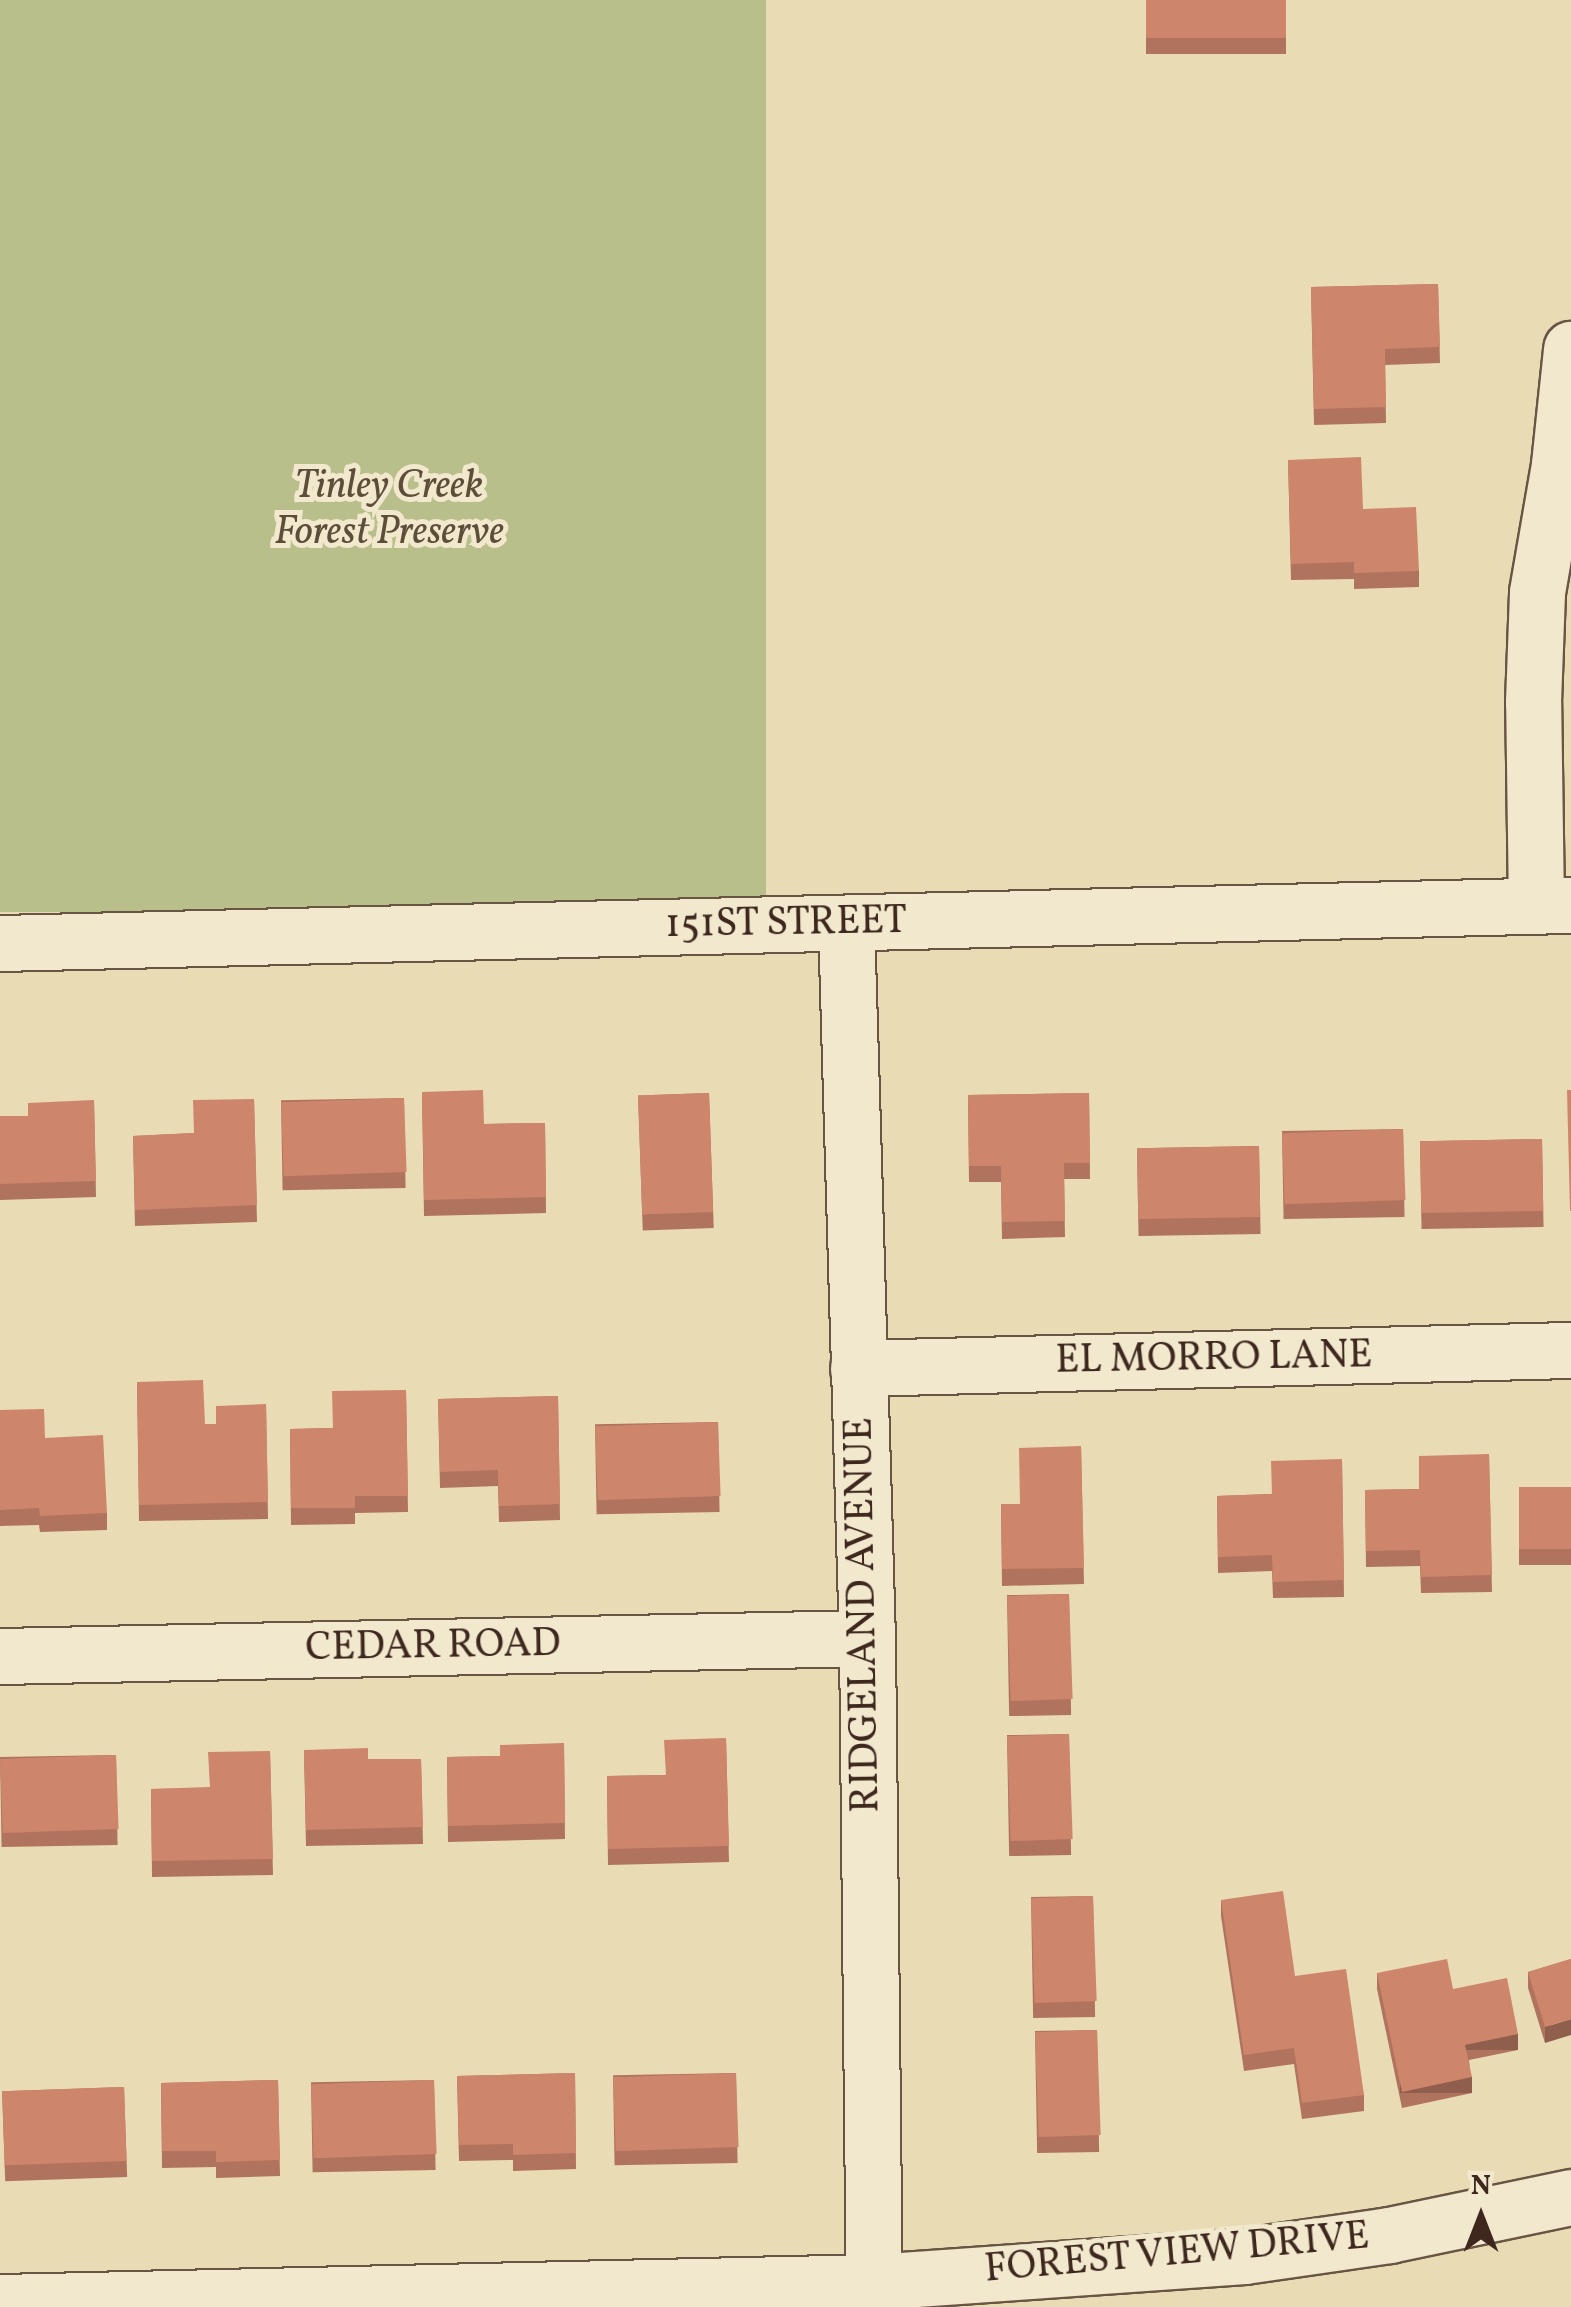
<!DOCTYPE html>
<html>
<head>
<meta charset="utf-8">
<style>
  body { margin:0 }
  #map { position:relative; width:1571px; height:2307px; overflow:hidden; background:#e9dbb4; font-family:Vollkorn,serif }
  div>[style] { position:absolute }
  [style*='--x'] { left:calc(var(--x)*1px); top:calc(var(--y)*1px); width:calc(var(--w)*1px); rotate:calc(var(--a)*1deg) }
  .green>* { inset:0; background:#b9bf8b; transform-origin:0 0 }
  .roads { filter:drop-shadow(2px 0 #695544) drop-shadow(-2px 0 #695544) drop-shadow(0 2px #695544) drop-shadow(0 -2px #695544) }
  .street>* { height:55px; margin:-27.5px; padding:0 27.5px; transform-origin:27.5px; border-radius:27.5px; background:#f1e8ce }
  .secondary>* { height:55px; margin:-27.5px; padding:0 27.5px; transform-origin:27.5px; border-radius:27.5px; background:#f1e8ce }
  .wall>* { inset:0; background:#b0735d; transform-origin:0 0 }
  .shaded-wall>* { inset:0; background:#905e4c; transform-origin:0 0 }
  .building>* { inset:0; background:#cd866c; transform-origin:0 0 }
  span { translate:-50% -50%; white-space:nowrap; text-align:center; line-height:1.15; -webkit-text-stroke:10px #f1e8ce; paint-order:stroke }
  .park-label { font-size:40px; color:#5d4e39; font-style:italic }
  .street-label { font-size:40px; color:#3e281e }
  .north { position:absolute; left:1431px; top:2167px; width:100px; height:100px; -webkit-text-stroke:8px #f1e8ce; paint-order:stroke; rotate:0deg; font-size:28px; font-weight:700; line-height:40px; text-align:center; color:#3e281e }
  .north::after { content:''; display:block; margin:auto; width:35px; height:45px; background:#3e281e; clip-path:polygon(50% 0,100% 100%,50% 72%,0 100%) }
</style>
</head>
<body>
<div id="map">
  <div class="green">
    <i style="left:0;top:0;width:766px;height:912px"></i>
  </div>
  <div class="roads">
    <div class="street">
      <i style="--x:1536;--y:906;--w:204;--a:-90.8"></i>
      <i style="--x:1533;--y:702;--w:110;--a:-87.9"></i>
      <i style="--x:1537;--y:592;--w:130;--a:-80.2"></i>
      <i style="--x:1559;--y:464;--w:116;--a:-84"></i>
      <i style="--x:858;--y:1368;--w:713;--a:-1.45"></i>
      <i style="--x:0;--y:1656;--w:867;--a:-1.19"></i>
      <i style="--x:0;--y:2302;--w:873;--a:-1.31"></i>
      <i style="--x:873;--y:2282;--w:372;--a:-4"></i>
      <i style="--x:1244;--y:2256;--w:147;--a:-8.2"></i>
      <i style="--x:1389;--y:2235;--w:186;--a:-11.8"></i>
    </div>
    <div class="secondary">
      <i style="--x:846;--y:923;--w:715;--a:88.32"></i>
      <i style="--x:867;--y:1638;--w:669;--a:89.4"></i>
      <i style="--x:0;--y:943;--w:1571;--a:-1.39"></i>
    </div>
  </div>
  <div class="wall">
    <i style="left:1146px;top:0;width:140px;height:54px"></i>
    <i style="clip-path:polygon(1438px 284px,1440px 363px,1385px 365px,1386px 423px,1314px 425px,1311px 287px)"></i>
    <i style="clip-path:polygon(1288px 460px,1363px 509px,1419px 571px,1419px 587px,1354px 589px,1354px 579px,1291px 580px)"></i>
    <i style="clip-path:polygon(422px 1092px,484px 1124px,545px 1123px,546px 1213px,424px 1216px)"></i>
    <i style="left:709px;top:1093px;width:135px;height:71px;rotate:88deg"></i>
    <i style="clip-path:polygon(1089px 1093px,1090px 1179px,1064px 1179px,1065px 1237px,1002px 1239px,1001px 1182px,969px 1182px,968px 1095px)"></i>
    <i style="left:404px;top:1098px;width:90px;height:123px;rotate:89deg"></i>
    <i style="clip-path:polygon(254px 1099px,257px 1222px,135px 1226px,133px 1136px,194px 1133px)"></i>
    <i style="clip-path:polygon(94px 1100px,96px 1197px,0 1200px,0 1116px,28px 1116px)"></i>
    <i style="left:1403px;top:1129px;width:88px;height:121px;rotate:89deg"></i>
    <i style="left:1542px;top:1139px;width:88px;height:122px;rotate:89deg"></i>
    <i style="left:1259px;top:1146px;width:88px;height:122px;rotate:89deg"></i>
    <i style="clip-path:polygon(137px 1382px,205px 1424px,216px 1424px,266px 1404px,268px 1519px,139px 1521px)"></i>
    <i style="clip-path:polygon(406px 1390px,408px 1512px,355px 1513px,355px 1524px,291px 1525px,290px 1429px,332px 1428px)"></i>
    <i style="clip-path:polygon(558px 1396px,560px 1520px,499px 1522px,498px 1486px,440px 1488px,438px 1399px)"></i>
    <i style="clip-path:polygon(0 1410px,45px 1438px,107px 1513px,107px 1530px,40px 1532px,39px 1525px,0 1526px)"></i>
    <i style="left:718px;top:1422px;width:90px;height:123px;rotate:89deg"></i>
    <i style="clip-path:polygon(1081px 1446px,1084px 1584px,1002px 1586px,1001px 1504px,1020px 1504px)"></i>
    <i style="clip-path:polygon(1489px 1454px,1492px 1592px,1421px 1593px,1420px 1566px,1366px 1567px,1365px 1490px,1419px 1489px)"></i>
    <i style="clip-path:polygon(1342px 1459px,1344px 1597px,1273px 1598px,1272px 1571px,1218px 1573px,1217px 1496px,1271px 1494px)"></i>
    <i style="left:1571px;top:1487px;width:78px;height:52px;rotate:90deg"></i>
    <i style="left:1069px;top:1594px;width:121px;height:62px;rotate:89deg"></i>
    <i style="left:1069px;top:1734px;width:121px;height:62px;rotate:89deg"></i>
    <i style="clip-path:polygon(726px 1738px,729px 1862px,608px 1865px,607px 1776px,665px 1775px)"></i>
    <i style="clip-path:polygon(564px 1743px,565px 1839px,448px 1842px,447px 1757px,500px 1756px)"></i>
    <i style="clip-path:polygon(304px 1750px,368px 1759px,421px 1759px,423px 1844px,306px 1846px)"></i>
    <i style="clip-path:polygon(270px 1751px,273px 1875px,152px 1877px,151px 1789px,209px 1788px)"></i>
    <i style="left:116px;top:1755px;width:90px;height:116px;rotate:89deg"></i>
    <i style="left:1093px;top:1896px;width:121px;height:62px;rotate:89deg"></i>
    <i style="clip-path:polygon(1221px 1900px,1295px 1976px,1364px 2095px,1364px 2111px,1302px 2119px,1294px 2064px,1244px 2071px,1221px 1916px)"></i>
    <i style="clip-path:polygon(1571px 1959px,1545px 2043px,1528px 1988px,1528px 1972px)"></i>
    <i style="clip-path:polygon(1377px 1973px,1453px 1989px,1518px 2050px,1469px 2060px,1472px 2093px,1402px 2108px,1377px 1989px)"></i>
    <i style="left:1097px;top:2030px;width:122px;height:62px;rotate:89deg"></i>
    <i style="clip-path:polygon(575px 2073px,576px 2169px,513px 2171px,513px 2160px,459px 2161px,457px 2076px)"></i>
    <i style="left:736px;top:2073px;width:90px;height:123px;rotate:89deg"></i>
    <i style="clip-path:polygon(278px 2080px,280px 2176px,216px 2178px,216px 2167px,162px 2168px,161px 2083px)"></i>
    <i style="left:434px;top:2080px;width:90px;height:123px;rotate:89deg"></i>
    <i style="left:124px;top:2087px;width:90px;height:122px;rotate:88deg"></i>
  </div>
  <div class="shaded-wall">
    <i style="clip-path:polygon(1571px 2019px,1571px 2035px,1545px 2043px,1545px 2027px)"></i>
    <i style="left:1518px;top:2034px;width:16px;height:54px;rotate:90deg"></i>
    <i style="left:1472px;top:2077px;width:16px;height:72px;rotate:90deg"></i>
  </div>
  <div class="building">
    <i style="left:1146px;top:0;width:140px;height:38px"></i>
    <i style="clip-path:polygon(1438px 284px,1440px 347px,1385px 349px,1386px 407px,1314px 409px,1311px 287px)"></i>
    <i style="clip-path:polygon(1361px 457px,1363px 509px,1416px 507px,1419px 571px,1354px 573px,1354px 562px,1291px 564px,1288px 460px)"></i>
    <i style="clip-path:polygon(483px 1090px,484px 1124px,545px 1123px,546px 1197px,424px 1200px,422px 1092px)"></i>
    <i style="clip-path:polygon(1567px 1090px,1571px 1090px,1571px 1211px,1570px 1211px)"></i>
    <i style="left:709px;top:1093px;width:119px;height:71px;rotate:88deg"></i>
    <i style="clip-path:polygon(1089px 1093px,1090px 1163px,1064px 1163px,1065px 1221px,1002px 1222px,1001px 1166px,969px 1166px,968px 1095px)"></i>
    <i style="left:404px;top:1098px;width:74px;height:123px;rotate:88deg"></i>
    <i style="clip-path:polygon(254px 1099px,257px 1205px,135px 1210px,133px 1136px,194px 1133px,193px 1100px)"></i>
    <i style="clip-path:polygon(94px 1100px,96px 1181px,0 1184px,0 1116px,28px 1116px,28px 1103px)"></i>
    <i style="left:1403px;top:1129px;width:71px;height:121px;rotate:88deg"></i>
    <i style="left:1542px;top:1139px;width:72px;height:122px;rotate:89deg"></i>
    <i style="left:1259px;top:1146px;width:71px;height:122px;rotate:89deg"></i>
    <i style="clip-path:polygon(203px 1380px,205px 1424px,216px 1424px,216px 1406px,266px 1404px,268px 1502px,139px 1505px,137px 1382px)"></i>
    <i style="clip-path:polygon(406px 1390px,408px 1496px,355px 1496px,355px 1508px,291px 1508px,290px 1429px,333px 1428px,332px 1391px)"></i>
    <i style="clip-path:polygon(558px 1396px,560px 1504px,499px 1506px,498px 1470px,440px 1472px,438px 1399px)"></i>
    <i style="clip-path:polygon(44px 1409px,45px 1438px,103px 1435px,107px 1513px,40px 1516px,39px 1508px,0 1510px,0 1410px)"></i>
    <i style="left:718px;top:1422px;width:74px;height:123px;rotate:88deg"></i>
    <i style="clip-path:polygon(1081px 1446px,1084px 1568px,1002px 1569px,1001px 1504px,1020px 1504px,1019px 1448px)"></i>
    <i style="clip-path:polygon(1489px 1454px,1492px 1575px,1421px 1577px,1420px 1550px,1366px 1551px,1365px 1490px,1419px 1489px,1419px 1456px)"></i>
    <i style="clip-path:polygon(1342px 1459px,1344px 1580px,1273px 1582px,1272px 1555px,1218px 1557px,1217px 1496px,1272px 1494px,1271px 1461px)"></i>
    <i style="left:1571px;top:1487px;width:62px;height:52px;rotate:90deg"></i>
    <i style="left:1069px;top:1594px;width:105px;height:62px;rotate:88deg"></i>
    <i style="left:1069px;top:1734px;width:105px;height:62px;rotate:88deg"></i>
    <i style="clip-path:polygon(726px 1738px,729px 1846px,608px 1849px,607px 1776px,666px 1775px,664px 1740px)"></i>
    <i style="clip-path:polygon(564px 1743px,565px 1823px,448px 1826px,447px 1757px,500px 1756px,500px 1745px)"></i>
    <i style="clip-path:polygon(368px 1748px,368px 1759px,421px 1759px,423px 1827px,306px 1830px,304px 1750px)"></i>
    <i style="clip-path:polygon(270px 1751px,273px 1859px,152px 1861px,151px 1789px,210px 1787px,208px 1752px)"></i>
    <i style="left:116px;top:1755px;width:74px;height:116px;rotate:88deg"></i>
    <i style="clip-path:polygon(1283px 1891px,1295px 1976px,1346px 1969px,1364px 2095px,1302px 2103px,1294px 2048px,1244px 2055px,1221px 1900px)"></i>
    <i style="left:1093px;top:1896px;width:105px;height:62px;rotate:88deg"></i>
    <i style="clip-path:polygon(1447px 1959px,1453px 1989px,1507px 1978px,1518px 2034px,1465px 2045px,1472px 2077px,1402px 2092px,1377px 1973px)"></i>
    <i style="clip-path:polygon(1571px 1959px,1571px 2019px,1545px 2027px,1528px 1972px)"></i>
    <i style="left:1097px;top:2030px;width:105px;height:62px;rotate:88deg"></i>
    <i style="clip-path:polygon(575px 2073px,576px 2153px,513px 2155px,513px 2144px,459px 2145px,457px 2076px)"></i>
    <i style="left:736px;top:2073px;width:74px;height:123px;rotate:88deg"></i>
    <i style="clip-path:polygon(278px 2080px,280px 2160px,216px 2162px,216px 2151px,162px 2151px,161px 2083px)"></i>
    <i style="left:434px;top:2080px;width:74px;height:123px;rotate:88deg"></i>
    <i style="left:124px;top:2087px;width:74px;height:122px;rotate:88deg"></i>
  </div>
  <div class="park-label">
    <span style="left:389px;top:510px">Tinley Creek<br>Forest Preserve</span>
  </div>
  <div class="street-label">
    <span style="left:786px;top:924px;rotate:-1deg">151ST STREET</span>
    <span style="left:1214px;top:1359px;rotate:-1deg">EL MORRO LANE</span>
    <span style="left:864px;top:1615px;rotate:-91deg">RIDGELAND AVENUE</span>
    <span style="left:433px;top:1647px;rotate:-1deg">CEDAR ROAD</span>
    <span style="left:1177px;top:2254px;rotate:-5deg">FOREST VIEW DRIVE</span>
  </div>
  <div class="north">N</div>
</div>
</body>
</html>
